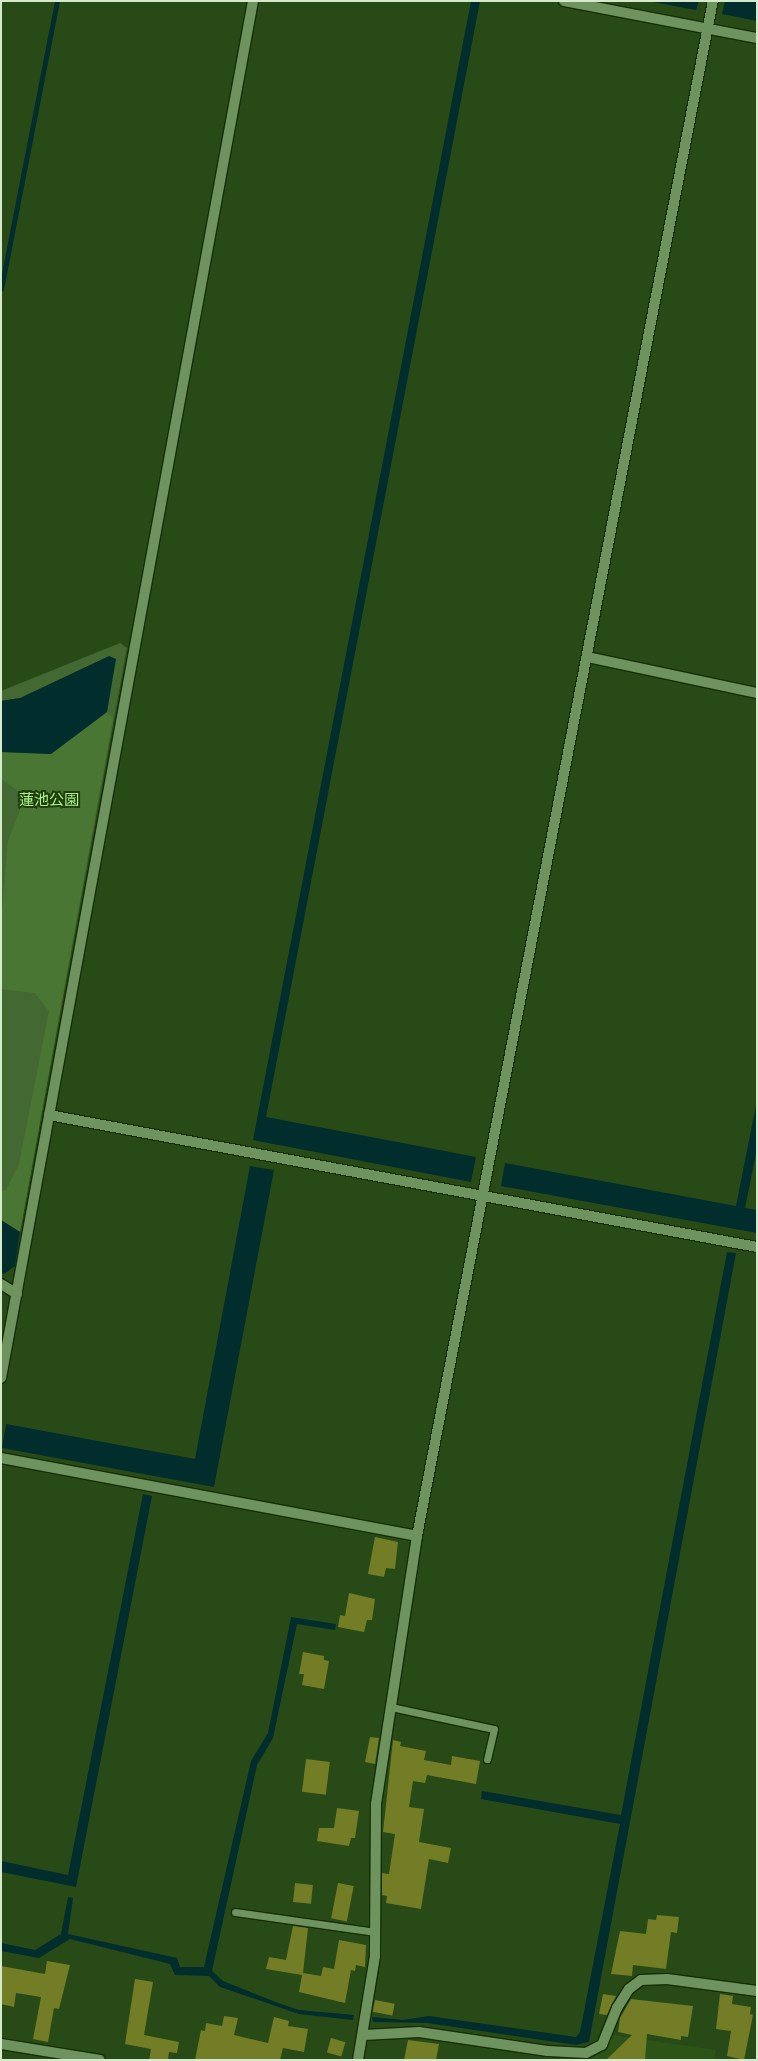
<!DOCTYPE html>
<html>
<head>
<meta charset="utf-8">
<style>
  body { margin:0 }
  #map { position:relative; width:758px; height:2061px; overflow:hidden; background:#284a17; font-family:"Fira Sans Condensed","Noto Sans JP",sans-serif }
  div>[style] { position:absolute }
  [style*='--x'] { left:calc(var(--x)*1px); top:calc(var(--y)*1px); width:calc(var(--w)*1px); rotate:calc(var(--a)*1deg) }
  .built>* { inset:0; background:#2c5318 }
  .green>* { inset:0; background:#436832 }
  .forest>* { inset:0; background:#497733 }
  .water>* { inset:0; background:#022d2d }
  .stream>* { height:5px; margin:-2.5px; padding:0 2.5px; transform-origin:2.5px; border-radius:2.5px; background:#022d2d }
  .building>* { inset:0; background:#727d26; transform-origin:0 0 }
  .roads { filter:drop-shadow(1px 0 #152e07) drop-shadow(-1px 0 #152e07) drop-shadow(0 1px #152e07) drop-shadow(0 -1px #152e07) }
  .service>* { height:7px; margin:-3.5px; padding:0 3.5px; transform-origin:3.5px; border-radius:3.5px; background:#6e935e }
  .minor>* { height:10px; margin:-5px; padding:0 5px; transform-origin:5px; border-radius:5px; background:#6e935e }
  .tertiary>* { height:10px; margin:-5px; padding:0 5px; transform-origin:5px; border-radius:5px; background:#6e935e }
  span { translate:-50% -50%; white-space:nowrap; text-align:center; line-height:1.15; -webkit-text-stroke:4px #1e3f0b; paint-order:stroke }
  .park-label { font-size:15px; color:#aeef91 }
  .frame { position:absolute; inset:0; border:2px solid #d5e9cd; pointer-events:none }
</style>
</head>
<body>
<div id="map">
  <div class="built">
    <i style="clip-path:polygon(613px 2035px,716px 2050px,714px 2060px,590px 2060px,605px 2050px)"></i>
  </div>
  <div class="green">
    <i style="clip-path:polygon(120px 643px,127px 648px,20px 1232px,1px 1220px,1px 752px,51px 754px,20px 698px,1px 701px,1px 691px)"></i>
  </div>
  <div class="forest">
    <i style="clip-path:polygon(107px 712px,113px 718px,20px 1232px,1px 1220px,1px 1191px,6px 1190px,19px 1164px,49px 1011px,35px 993px,1px 989px,1px 922px,8px 841px,20px 810px,17px 790px,1px 779px,1px 752px,51px 754px)"></i>
  </div>
  <div class="water">
    <i style="clip-path:polygon(471px 1px,480px 1px,266px 1117px,476px 1157px,471px 1182px,253px 1140px)"></i>
    <i style="clip-path:polygon(648px 1px,699px 1px,696px 10px)"></i>
    <i style="clip-path:polygon(725px 1px,757px 1px,757px 21px,722px 14px)"></i>
    <i style="clip-path:polygon(109px 656px,116px 659px,107px 712px,51px 754px,1px 752px,1px 701px,20px 698px)"></i>
    <i style="clip-path:polygon(757px 1100px,757px 1149px,745px 1208px,757px 1210px,757px 1233px,501px 1186px,505px 1163px,736px 1206px)"></i>
    <i style="clip-path:polygon(250px 1166px,274px 1170px,214px 1487px,2px 1448px,6px 1424px,195px 1459px)"></i>
    <i style="clip-path:polygon(1px 1220px,20px 1232px,15px 1266px,4px 1274px,1px 1272px)"></i>
    <i style="clip-path:polygon(727px 1252px,736px 1253px,589px 2042px,576px 2045px,427px 2023px,373px 2022px,372px 2017px,403px 2020px,429px 2016px,576px 2037px,580px 2032px,620px 1824px,481px 1799px,482px 1791px,621px 1815px)"></i>
    <i style="clip-path:polygon(143px 1494px,152px 1496px,76px 1887px,1px 1872px,1px 1861px,68px 1875px)"></i>
    <i style="clip-path:polygon(291px 1617px,336px 1624px,335px 1630px,297px 1624px,273px 1738px,257px 1765px,212px 1971px,223px 1981px,278px 2003px,299px 2010px,354px 2015px,353px 2020px,299px 2014px,220px 1987px,209px 1976px,175px 1975px,170px 1964px,70px 1939px,39px 1958px,1px 1951px,1px 1943px,35px 1950px,61px 1934px,68px 1897px,73px 1898px,68px 1934px,177px 1958px,180px 1967px,204px 1967px,251px 1761px,268px 1733px)"></i>
  </div>
  <div class="stream">
    <i style="--x:1;--y:289;--w:293;--a:-79"></i>
  </div>
  <div class="building">
    <i style="clip-path:polygon(375px 1537px,398px 1542px,395px 1569px,386px 1568px,384px 1577px,368px 1574px)"></i>
    <i style="clip-path:polygon(349px 1593px,375px 1599px,372px 1620px,367px 1620px,364px 1632px,338px 1627px,340px 1615px,345px 1616px)"></i>
    <i style="clip-path:polygon(303px 1652px,324px 1656px,324px 1660px,329px 1661px,324px 1689px,302px 1685px,304px 1674px,299px 1674px)"></i>
    <i style="clip-path:polygon(370px 1737px,379px 1738px,375px 1764px,365px 1762px)"></i>
    <i style="clip-path:polygon(393px 1740px,401px 1742px,400px 1746px,426px 1751px,424px 1760px,451px 1765px,452px 1756px,480px 1761px,476px 1784px,427px 1775px,425px 1783px,413px 1781px,409px 1807px,424px 1809px,419px 1842px,451px 1848px,448px 1863px,429px 1859px,421px 1909px,386px 1903px,387px 1896px,382px 1895px,382px 1873px,389px 1874px,395px 1834px,383px 1832px)"></i>
    <i style="left:306px;top:1759px;width:24px;height:33px;rotate:7deg"></i>
    <i style="clip-path:polygon(337px 1808px,359px 1811px,355px 1838px,351px 1838px,349px 1846px,317px 1841px,319px 1828px,334px 1828px)"></i>
    <i style="left:295px;top:1883px;width:18px;height:19px;rotate:6deg"></i>
    <i style="left:338px;top:1883px;width:16px;height:36px;rotate:11deg"></i>
    <i style="clip-path:polygon(657px 1915px,679px 1917px,677px 1933px,671px 1932px,666px 1969px,633px 1965px,632px 1976px,611px 1974px,620px 1931px,646px 1934px,648px 1919px,656px 1920px)"></i>
    <i style="clip-path:polygon(293px 1926px,308px 1928px,303px 1973px,321px 1976px,323px 1967px,334px 1969px,339px 1940px,366px 1945px,365px 1967px,356px 1965px,355px 1971px,351px 1970px,345px 2003px,299px 1992px,302px 1975px,266px 1969px,269px 1957px,286px 1960px)"></i>
    <i style="clip-path:polygon(47px 1961px,70px 1965px,59px 2009px,54px 2008px,48px 2042px,33px 2039px,41px 1997px,16px 1993px,14px 2007px,1px 2004px,1px 1966px,45px 1974px)"></i>
    <i style="clip-path:polygon(135px 1979px,153px 1982px,144px 2035px,179px 2042px,177px 2053px,169px 2052px,168px 2060px,149px 2060px,151px 2049px,125px 2044px)"></i>
    <i style="clip-path:polygon(603px 1994px,616px 1996px,607px 2015px,599px 2014px)"></i>
    <i style="clip-path:polygon(720px 1994px,733px 1996px,732px 2004px,751px 2007px,750px 2014px,753px 2015px,744px 2060px,727px 2056px,731px 2031px,716px 2029px)"></i>
    <i style="clip-path:polygon(631px 1999px,693px 2006px,688px 2037px,681px 2036px,681px 2040px,647px 2034px,645px 2060px,606px 2060px,632px 2035px,618px 2032px,620px 2018px)"></i>
    <i style="left:375px;top:2000px;width:20px;height:12px;rotate:11deg"></i>
    <i style="clip-path:polygon(224px 2016px,238px 2018px,234px 2035px,268px 2043px,274px 2017px,289px 2021px,288px 2026px,308px 2029px,304px 2052px,283px 2048px,280px 2060px,195px 2060px,201px 2030px,205px 2031px,206px 2023px,222px 2026px)"></i>
    <i style="left:331px;top:2038px;width:15px;height:15px;rotate:16deg"></i>
    <i style="clip-path:polygon(408px 2040px,439px 2044px,436px 2060px,404px 2060px)"></i>
  </div>
  <div class="roads">
    <div class="service">
      <i style="--x:391;--y:1707;--w:105;--a:12.1"></i>
      <i style="--x:494;--y:1729;--w:31;--a:103"></i>
      <i style="--x:235;--y:1912;--w:142;--a:8.1"></i>
    </div>
    <div class="minor">
      <i style="--x:587;--y:657;--w:174;--a:12"></i>
      <i style="--x:49;--y:1115;--w:720;--a:10.56"></i>
      <i style="--x:1;--y:1284;--w:19;--a:32"></i>
      <i style="--x:1;--y:1378;--w:1400;--a:-79.63"></i>
      <i style="--x:1;--y:1458;--w:423;--a:10.6"></i>
      <i style="--x:417;--y:1536;--w:271;--a:98.7"></i>
      <i style="--x:376;--y:1804;--w:152;--a:90.4"></i>
      <i style="--x:375;--y:1956;--w:105;--a:99.3"></i>
      <i style="--x:364;--y:2035;--w:55;--a:-3.1"></i>
      <i style="--x:419;--y:2032;--w:130;--a:8.4"></i>
      <i style="--x:548;--y:2051;--w:38;--a:3"></i>
      <i style="--x:586;--y:2053;--w:18;--a:-27"></i>
      <i style="--x:602;--y:2045;--w:40;--a:-68"></i>
      <i style="--x:617;--y:2008;--w:22;--a:-58"></i>
      <i style="--x:629;--y:1989;--w:15;--a:-37"></i>
      <i style="--x:641;--y:1980;--w:26;--a:-2"></i>
      <i style="--x:667;--y:1979;--w:91;--a:7.6"></i>
      <i style="--x:1;--y:2044;--w:100;--a:9.2"></i>
    </div>
    <div class="tertiary">
      <i style="--x:564;--y:1;--w:197;--a:10.9"></i>
      <i style="--x:417;--y:1536;--w:1563;--a:-79.09"></i>
    </div>
  </div>
  <div class="park-label">
    <span style="left:49px;top:801px">蓮池公園</span>
  </div>
  <div class="frame"></div>
</div>
</body>
</html>
